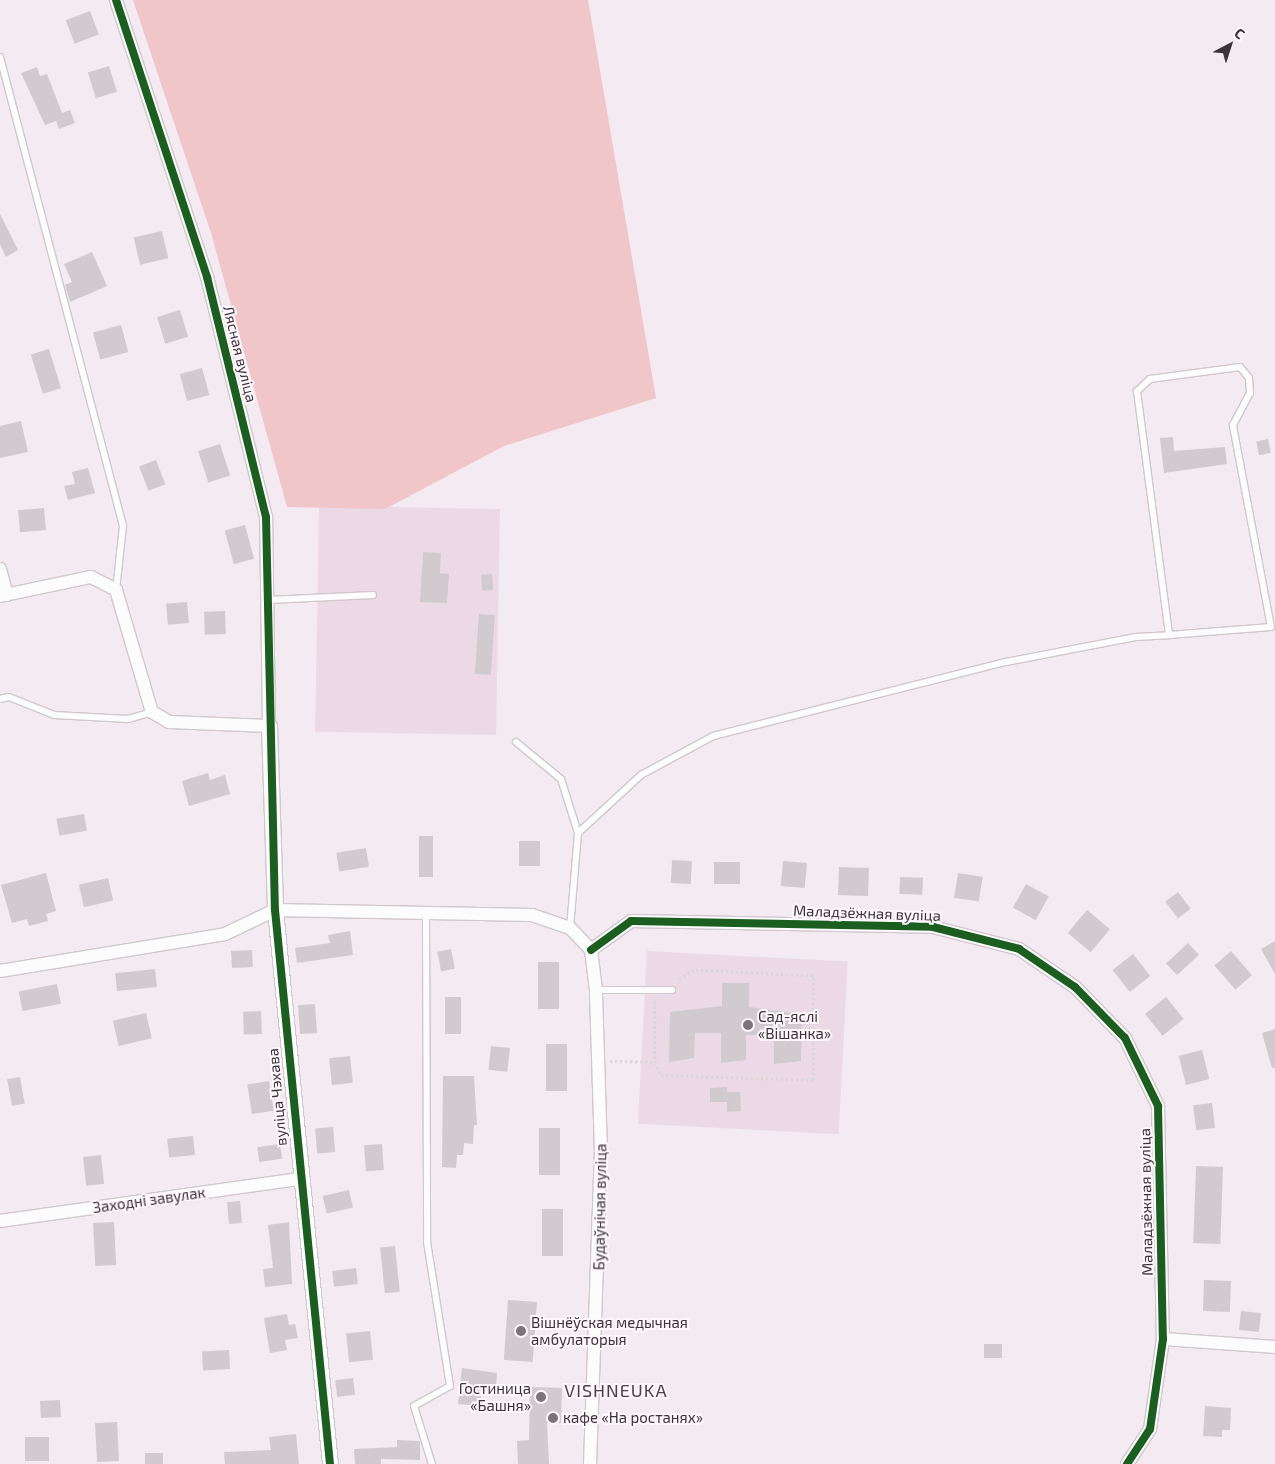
<!DOCTYPE html>
<html>
<head>
<meta charset="utf-8">
<style>
  body { margin:0 }
  #map { position:relative; width:1275px; height:1464px; overflow:hidden; background:#f4eaf1; font-family:"Exo 2",sans-serif }
  div>[style] { position:absolute }
  [style*='--x'] { left:calc(var(--x)*1px); top:calc(var(--y)*1px); width:calc(var(--w)*1px); rotate:calc(var(--a)*1deg) }
  .built>* { inset:0; background:#ebdae6; transform-origin:0 0 }
  .green>* { inset:0; background:#f1c6c9 }
  .building>* { inset:0; background:#d1cbd0; transform-origin:0 0 }
  .path>* { height:2.5px; margin-top:-1.25px; transform-origin:0; background:repeating-linear-gradient(90deg,#dad7d9 0 2.5px,transparent 0 5px) }
  .roads { filter:drop-shadow(1px 0 #cfc8cc) drop-shadow(-1px 0 #cfc8cc) drop-shadow(0 1px #cfc8cc) drop-shadow(0 -1px #cfc8cc) }
  .service>* { height:6px; margin:-3px; padding:0 3px; transform-origin:3px; border-radius:3px; background:#fdfcfd }
  .minor>* { height:12px; margin:-6px; padding:0 6px; transform-origin:6px; border-radius:6px; background:#fdfcfd }
  .tertiary>* { height:15px; margin:-7.5px; padding:0 7.5px; transform-origin:7.5px; border-radius:7.5px; background:#fdfcfd }
  .cycleway>* { height:8px; margin:-4px; padding:0 4px; transform-origin:4px; border-radius:4px; background:#1b5e20 }
  .dots>* { width:14px; height:14px; translate:-50% -50%; box-sizing:border-box; border:2px solid #fef7fc; border-radius:50% }
  span { translate:-50% -50%; white-space:nowrap; text-align:center; line-height:1.15; -webkit-text-stroke:4px #fef7fc; paint-order:stroke }
  .street-label { font-size:15px; color:#3a3438 }
  .poi-label { font-size:15px; color:#3a3438 }
  .left { translate:0 -50%; text-align:left }
  .right { translate:-100% -50%; text-align:right }
  .quarter-label { font-size:18px; color:#4e4049; letter-spacing:1px }
  .north { position:absolute; left:1205px; top:20px; width:50px; height:50px; -webkit-text-stroke:4px #fef7fc; paint-order:stroke; rotate:40deg; font-size:14px; font-weight:700; line-height:20px; text-align:center; color:#3a3438 }
  .north::after { content:''; display:block; margin:auto; width:18px; height:22px; background:#3a3438; clip-path:polygon(50% 0,100% 100%,50% 72%,0 100%) }
</style>
</head>
<body>
<div id="map">
  <div class="built">
    <i style="left:500px;top:509px;width:226px;height:181px;rotate:91deg"></i>
    <i style="left:647px;top:951px;width:201px;height:173px;rotate:3deg"></i>
  </div>
  <div class="green">
    <i style="clip-path:polygon(133px 0,588px 0,656px 398px,504px 446px,385px 509px,287px 507px,211px 233px)"></i>
  </div>
  <div class="building">
    <i style="left:90px;top:11px;width:25px;height:26px;rotate:69deg"></i>
    <i style="left:109px;top:66px;width:27px;height:22px;rotate:73deg"></i>
    <i style="clip-path:polygon(37px 67px,40px 76px,47px 74px,62px 113px,70px 110px,75px 123px,59px 129px,56px 121px,45px 125px,21px 73px)"></i>
    <i style="clip-path:polygon(0 214px,18px 250px,6px 257px,0 244px)"></i>
    <i style="left:162px;top:231px;width:28px;height:29px;rotate:77deg"></i>
    <i style="clip-path:polygon(92px 252px,107px 286px,70px 302px,65px 285px,72px 282px,64px 264px)"></i>
    <i style="left:180px;top:310px;width:28px;height:24px;rotate:73deg"></i>
    <i style="left:121px;top:325px;width:28px;height:29px;rotate:75deg"></i>
    <i style="left:49px;top:349px;width:41px;height:19px;rotate:73deg"></i>
    <i style="left:202px;top:368px;width:28px;height:23px;rotate:75deg"></i>
    <i style="clip-path:polygon(21px 421px,28px 452px,0 458px,0 426px)"></i>
    <i style="clip-path:polygon(1173px 437px,1174px 451px,1225px 447px,1227px 464px,1164px 473px,1160px 438px)"></i>
    <i style="left:1268px;top:439px;width:14px;height:12px;rotate:78deg"></i>
    <i style="left:220px;top:444px;width:33px;height:23px;rotate:72deg"></i>
    <i style="left:156px;top:460px;width:26px;height:18px;rotate:69deg"></i>
    <i style="clip-path:polygon(88px 468px,95px 493px,68px 500px,64px 486px,75px 484px,72px 472px)"></i>
    <i style="left:44px;top:508px;width:22px;height:26px;rotate:85deg"></i>
    <i style="left:245px;top:525px;width:35px;height:21px;rotate:75deg"></i>
    <i style="clip-path:polygon(423px 552px,441px 553px,440px 573px,449px 574px,447px 603px,420px 602px)"></i>
    <i style="left:492px;top:574px;width:16px;height:11px;rotate:86deg"></i>
    <i style="left:187px;top:602px;width:21px;height:21px;rotate:85deg"></i>
    <i style="left:225px;top:611px;width:23px;height:21px;rotate:88deg"></i>
    <i style="left:479px;top:614px;width:16px;height:60px;rotate:4deg"></i>
    <i style="clip-path:polygon(208px 773px,210px 780px,225px 775px,230px 794px,189px 806px,182px 781px)"></i>
    <i style="left:84px;top:814px;width:17px;height:28px;rotate:80deg"></i>
    <i style="left:419px;top:836px;width:14px;height:41px"></i>
    <i style="left:519px;top:841px;width:21px;height:25px"></i>
    <i style="left:366px;top:848px;width:19px;height:30px;rotate:81deg"></i>
    <i style="left:672px;top:860px;width:20px;height:23px;rotate:3deg"></i>
    <i style="left:783px;top:861px;width:24px;height:25px;rotate:5deg"></i>
    <i style="left:714px;top:862px;width:26px;height:22px"></i>
    <i style="left:839px;top:867px;width:30px;height:28px;rotate:2deg"></i>
    <i style="clip-path:polygon(46px 873px,56px 911px,46px 914px,48px 921px,29px 926px,27px 919px,12px 923px,1px 885px)"></i>
    <i style="left:958px;top:873px;width:25px;height:25px;rotate:9deg"></i>
    <i style="left:900px;top:877px;width:23px;height:17px;rotate:2deg"></i>
    <i style="left:108px;top:878px;width:23px;height:30px;rotate:77deg"></i>
    <i style="left:1026px;top:884px;width:26px;height:27px;rotate:29deg"></i>
    <i style="left:1178px;top:892px;width:21px;height:16px;rotate:53deg"></i>
    <i style="left:1087px;top:910px;width:30px;height:30px;rotate:40deg"></i>
    <i style="clip-path:polygon(350px 931px,353px 955px,297px 963px,295px 948px,330px 943px,328px 935px)"></i>
    <i style="clip-path:polygon(1275px 941px,1275px 974px,1261px 949px)"></i>
    <i style="left:1188px;top:943px;width:16px;height:30px;rotate:47deg"></i>
    <i style="left:451px;top:949px;width:20px;height:14px;rotate:79deg"></i>
    <i style="left:252px;top:950px;width:17px;height:21px;rotate:87deg"></i>
    <i style="left:1231px;top:951px;width:32px;height:22px;rotate:49deg"></i>
    <i style="left:1133px;top:954px;width:28px;height:26px;rotate:52deg"></i>
    <i style="left:538px;top:962px;width:21px;height:47px"></i>
    <i style="left:155px;top:969px;width:18px;height:40px;rotate:84deg"></i>
    <i style="clip-path:polygon(722px 983px,749px 983px,749px 1007px,802px 1014px,801px 1061px,774px 1064px,774px 1035px,746px 1035px,746px 1060px,721px 1063px,721px 1033px,695px 1033px,694px 1058px,669px 1062px,670px 1012px,722px 1006px)"></i>
    <i style="left:57px;top:984px;width:20px;height:39px;rotate:79deg"></i>
    <i style="left:445px;top:997px;width:16px;height:37px"></i>
    <i style="left:1166px;top:997px;width:28px;height:27px;rotate:51deg"></i>
    <i style="left:315px;top:1004px;width:29px;height:17px;rotate:86deg"></i>
    <i style="left:261px;top:1011px;width:23px;height:18px;rotate:88deg"></i>
    <i style="left:146px;top:1013px;width:26px;height:34px;rotate:77deg"></i>
    <i style="clip-path:polygon(1275px 1029px,1275px 1068px,1272px 1068px,1262px 1033px)"></i>
    <i style="left:546px;top:1044px;width:21px;height:47px"></i>
    <i style="left:491px;top:1046px;width:19px;height:24px;rotate:6deg"></i>
    <i style="left:1202px;top:1050px;width:30px;height:24px;rotate:76deg"></i>
    <i style="left:350px;top:1056px;width:27px;height:21px;rotate:84deg"></i>
    <i style="clip-path:polygon(443px 1076px,474px 1076px,477px 1125px,474px 1125px,473px 1144px,464px 1143px,463px 1155px,457px 1155px,456px 1168px,442px 1167px)"></i>
    <i style="left:20px;top:1077px;width:27px;height:13px;rotate:80deg"></i>
    <i style="left:269px;top:1081px;width:30px;height:22px;rotate:81deg"></i>
    <i style="clip-path:polygon(727px 1087px,727px 1092px,740px 1092px,741px 1111px,727px 1112px,727px 1102px,710px 1102px,710px 1088px)"></i>
    <i style="left:1212px;top:1103px;width:25px;height:19px;rotate:83deg"></i>
    <i style="left:333px;top:1127px;width:25px;height:18px;rotate:85deg"></i>
    <i style="left:539px;top:1128px;width:21px;height:47px"></i>
    <i style="left:193px;top:1136px;width:19px;height:26px;rotate:84deg"></i>
    <i style="left:280px;top:1144px;width:15px;height:23px;rotate:82deg"></i>
    <i style="left:382px;top:1144px;width:26px;height:18px;rotate:86deg"></i>
    <i style="left:101px;top:1155px;width:29px;height:18px;rotate:84deg"></i>
    <i style="left:1223px;top:1167px;width:77px;height:27px;rotate:92deg"></i>
    <i style="left:349px;top:1190px;width:18px;height:27px;rotate:77deg"></i>
    <i style="left:240px;top:1201px;width:22px;height:13px;rotate:85deg"></i>
    <i style="left:542px;top:1209px;width:21px;height:47px"></i>
    <i style="left:114px;top:1222px;width:43px;height:21px;rotate:87deg"></i>
    <i style="clip-path:polygon(289px 1222px,292px 1284px,265px 1287px,263px 1269px,273px 1268px,268px 1225px)"></i>
    <i style="left:395px;top:1246px;width:46px;height:15px;rotate:84deg"></i>
    <i style="left:356px;top:1268px;width:16px;height:24px;rotate:83deg"></i>
    <i style="left:1204px;top:1280px;width:27px;height:31px;rotate:2deg"></i>
    <i style="left:508px;top:1300px;width:29px;height:60px;rotate:4deg"></i>
    <i style="left:1241px;top:1311px;width:20px;height:19px;rotate:6deg"></i>
    <i style="clip-path:polygon(287px 1314px,289px 1325px,295px 1324px,298px 1338px,285px 1340px,287px 1350px,270px 1353px,264px 1318px)"></i>
    <i style="left:370px;top:1331px;width:29px;height:24px;rotate:84deg"></i>
    <i style="left:984px;top:1344px;width:18px;height:14px"></i>
    <i style="left:229px;top:1350px;width:19px;height:27px;rotate:87deg"></i>
    <i style="clip-path:polygon(462px 1368px,497px 1373px,496px 1387px,482px 1385px,480px 1406px,458px 1404px)"></i>
    <i style="left:353px;top:1378px;width:17px;height:18px;rotate:83deg"></i>
    <i style="clip-path:polygon(530px 1387px,562px 1388px,561px 1423px,547px 1423px,549px 1464px,518px 1464px,517px 1441px,529px 1440px)"></i>
    <i style="left:60px;top:1400px;width:17px;height:20px;rotate:87deg"></i>
    <i style="clip-path:polygon(1205px 1406px,1231px 1408px,1230px 1430px,1222px 1430px,1222px 1437px,1203px 1436px)"></i>
    <i style="left:117px;top:1422px;width:39px;height:22px;rotate:87deg"></i>
    <i style="clip-path:polygon(296px 1434px,299px 1464px,225px 1464px,224px 1452px,271px 1450px,269px 1437px)"></i>
    <i style="left:25px;top:1437px;width:24px;height:24px"></i>
    <i style="clip-path:polygon(397px 1440px,420px 1441px,420px 1460px,381px 1459px,381px 1464px,355px 1464px,354px 1449px,397px 1447px)"></i>
    <i style="left:145px;top:1453px;width:18px;height:11px"></i>
  </div>
  <div class="path">
    <i style="--x:655;--y:1001;--w:61;--a:90"></i>
    <i style="--x:610;--y:1061;--w:45;--a:1.3"></i>
    <i style="--x:655;--y:1062;--w:14;--a:65"></i>
    <i style="--x:661;--y:1075;--w:152;--a:1.9"></i>
    <i style="--x:813;--y:1080;--w:104;--a:-90"></i>
    <i style="--x:813;--y:976;--w:119;--a:-177.1"></i>
    <i style="--x:694;--y:970;--w:20;--a:147"></i>
  </div>
  <div class="roads">
    <div class="service">
      <i style="--x:0;--y:57;--w:485;--a:75.3"></i>
      <i style="--x:123;--y:526;--w:64;--a:96.2"></i>
      <i style="--x:268;--y:600;--w:105;--a:-2.7"></i>
      <i style="--x:0;--y:699;--w:9;--a:-13"></i>
      <i style="--x:9;--y:697;--w:48;--a:21.8"></i>
      <i style="--x:54;--y:715;--w:74;--a:3.1"></i>
      <i style="--x:128;--y:719;--w:25;--a:-16"></i>
      <i style="--x:516;--y:742;--w:58;--a:39.4"></i>
      <i style="--x:561;--y:779;--w:57;--a:72.5"></i>
      <i style="--x:578;--y:833;--w:95;--a:94.8"></i>
      <i style="--x:578;--y:833;--w:86;--a:-42.6"></i>
      <i style="--x:641;--y:775;--w:82;--a:-28.4"></i>
      <i style="--x:713;--y:736;--w:302;--a:-14.2"></i>
      <i style="--x:1006;--y:662;--w:132;--a:-10.9"></i>
      <i style="--x:1136;--y:637;--w:33;--a:-3"></i>
      <i style="--x:1169;--y:635;--w:102;--a:-4.5"></i>
      <i style="--x:1271;--y:627;--w:206;--a:-100.7"></i>
      <i style="--x:1233;--y:425;--w:36;--a:-62"></i>
      <i style="--x:1250;--y:393;--w:15;--a:-94"></i>
      <i style="--x:1249;--y:378;--w:14;--a:-129"></i>
      <i style="--x:1240;--y:367;--w:91;--a:172.4"></i>
      <i style="--x:1150;--y:379;--w:18;--a:137"></i>
      <i style="--x:1137;--y:391;--w:246;--a:82.5"></i>
      <i style="--x:426;--y:913;--w:329;--a:89.8"></i>
      <i style="--x:427;--y:1242;--w:146;--a:80.9"></i>
      <i style="--x:450;--y:1386;--w:41;--a:150.9"></i>
      <i style="--x:414;--y:1406;--w:61;--a:72.8"></i>
      <i style="--x:596;--y:990;--w:76;--a:0"></i>
    </div>
    <div class="minor">
      <i style="--x:0;--y:569;--w:27;--a:75"></i>
      <i style="--x:0;--y:596;--w:93;--a:-11.8"></i>
      <i style="--x:91;--y:577;--w:28;--a:27"></i>
      <i style="--x:116;--y:590;--w:127;--a:73.6"></i>
      <i style="--x:152;--y:712;--w:20;--a:30"></i>
      <i style="--x:169;--y:722;--w:100;--a:2.3"></i>
      <i style="--x:269;--y:726;--w:209;--a:-90.8"></i>
      <i style="--x:266;--y:517;--w:247;--a:-103.8"></i>
      <i style="--x:207;--y:277;--w:292;--a:-108.2"></i>
      <i style="--x:591;--y:950;--w:49;--a:-35.9"></i>
      <i style="--x:631;--y:921;--w:302;--a:1.1"></i>
      <i style="--x:933;--y:927;--w:89;--a:14.3"></i>
      <i style="--x:1019;--y:949;--w:68;--a:34.2"></i>
      <i style="--x:1075;--y:987;--w:71;--a:45.6"></i>
      <i style="--x:1125;--y:1038;--w:76;--a:64.1"></i>
      <i style="--x:1158;--y:1106;--w:233;--a:88.8"></i>
      <i style="--x:1163;--y:1339;--w:91;--a:98.2"></i>
      <i style="--x:1150;--y:1429;--w:42;--a:123.3"></i>
      <i style="--x:0;--y:971;--w:228;--a:-9.3"></i>
      <i style="--x:225;--y:934;--w:55;--a:-25.6"></i>
      <i style="--x:275;--y:910;--w:257;--a:1.1"></i>
      <i style="--x:532;--y:915;--w:40;--a:18.9"></i>
      <i style="--x:570;--y:928;--w:30;--a:46"></i>
      <i style="--x:0;--y:1221;--w:302;--a:-8"></i>
      <i style="--x:1163;--y:1339;--w:112;--a:4.1"></i>
      <i style="--x:590;--y:1464;--w:312;--a:-88"></i>
      <i style="--x:601;--y:1152;--w:162;--a:-91.8"></i>
      <i style="--x:596;--y:990;--w:40;--a:-97.1"></i>
    </div>
    <div class="tertiary">
      <i style="--x:269;--y:726;--w:184;--a:88.1"></i>
      <i style="--x:275;--y:910;--w:557;--a:84.33"></i>
    </div>
  </div>
  <div class="cycleway">
    <i style="--x:116;--y:0;--w:292;--a:71.8"></i>
    <i style="--x:207;--y:277;--w:247;--a:76.2"></i>
    <i style="--x:266;--y:517;--w:393;--a:88.7"></i>
    <i style="--x:275;--y:910;--w:557;--a:84.33"></i>
    <i style="--x:591;--y:950;--w:49;--a:-35.9"></i>
    <i style="--x:631;--y:921;--w:302;--a:1.1"></i>
    <i style="--x:933;--y:927;--w:89;--a:14.3"></i>
    <i style="--x:1019;--y:949;--w:68;--a:34.2"></i>
    <i style="--x:1075;--y:987;--w:71;--a:45.6"></i>
    <i style="--x:1125;--y:1038;--w:76;--a:64.1"></i>
    <i style="--x:1158;--y:1106;--w:233;--a:88.8"></i>
    <i style="--x:1163;--y:1339;--w:91;--a:98.2"></i>
    <i style="--x:1150;--y:1429;--w:42;--a:123.3"></i>
  </div>
  <div class="dots">
    <i style="left:748px;top:1025px;background:#7b7479"></i>
    <i style="left:521px;top:1331px;background:#7b7479"></i>
    <i style="left:541px;top:1397px;background:#7b7479"></i>
    <i style="left:553px;top:1418px;background:#7b7479"></i>
  </div>
  <div class="street-label">
    <span style="left:240px;top:354px;rotate:76deg">Лясная вуліца</span>
    <span style="left:867px;top:913px;rotate:2deg">Маладзёжная вуліца</span>
    <span style="left:277px;top:1097px;rotate:-95deg">вуліца Чэхава</span>
    <span style="left:149px;top:1200px;rotate:-8deg">Заходні завулак</span>
    <span style="left:1146px;top:1202px;rotate:-91deg">Маладзёжная вуліца</span>
    <span style="left:600px;top:1207px;rotate:-89deg">Будаўнічая вуліца</span>
  </div>
  <div class="poi-label">
    <span class="left" style="left:758px;top:1025px">Сад-яслі<br>«Вішанка»</span>
    <span class="left" style="left:531px;top:1331px">Вішнёўская медычная<br>амбулаторыя</span>
    <span class="right" style="left:531px;top:1397px">Гостиница<br>«Башня»</span>
    <span class="left" style="left:563px;top:1418px">кафе «На ростанях»</span>
  </div>
  <div class="quarter-label">
    <span style="left:616px;top:1390px">VISHNEUKA</span>
  </div>
  <div class="north">С</div>
</div>
</body>
</html>
